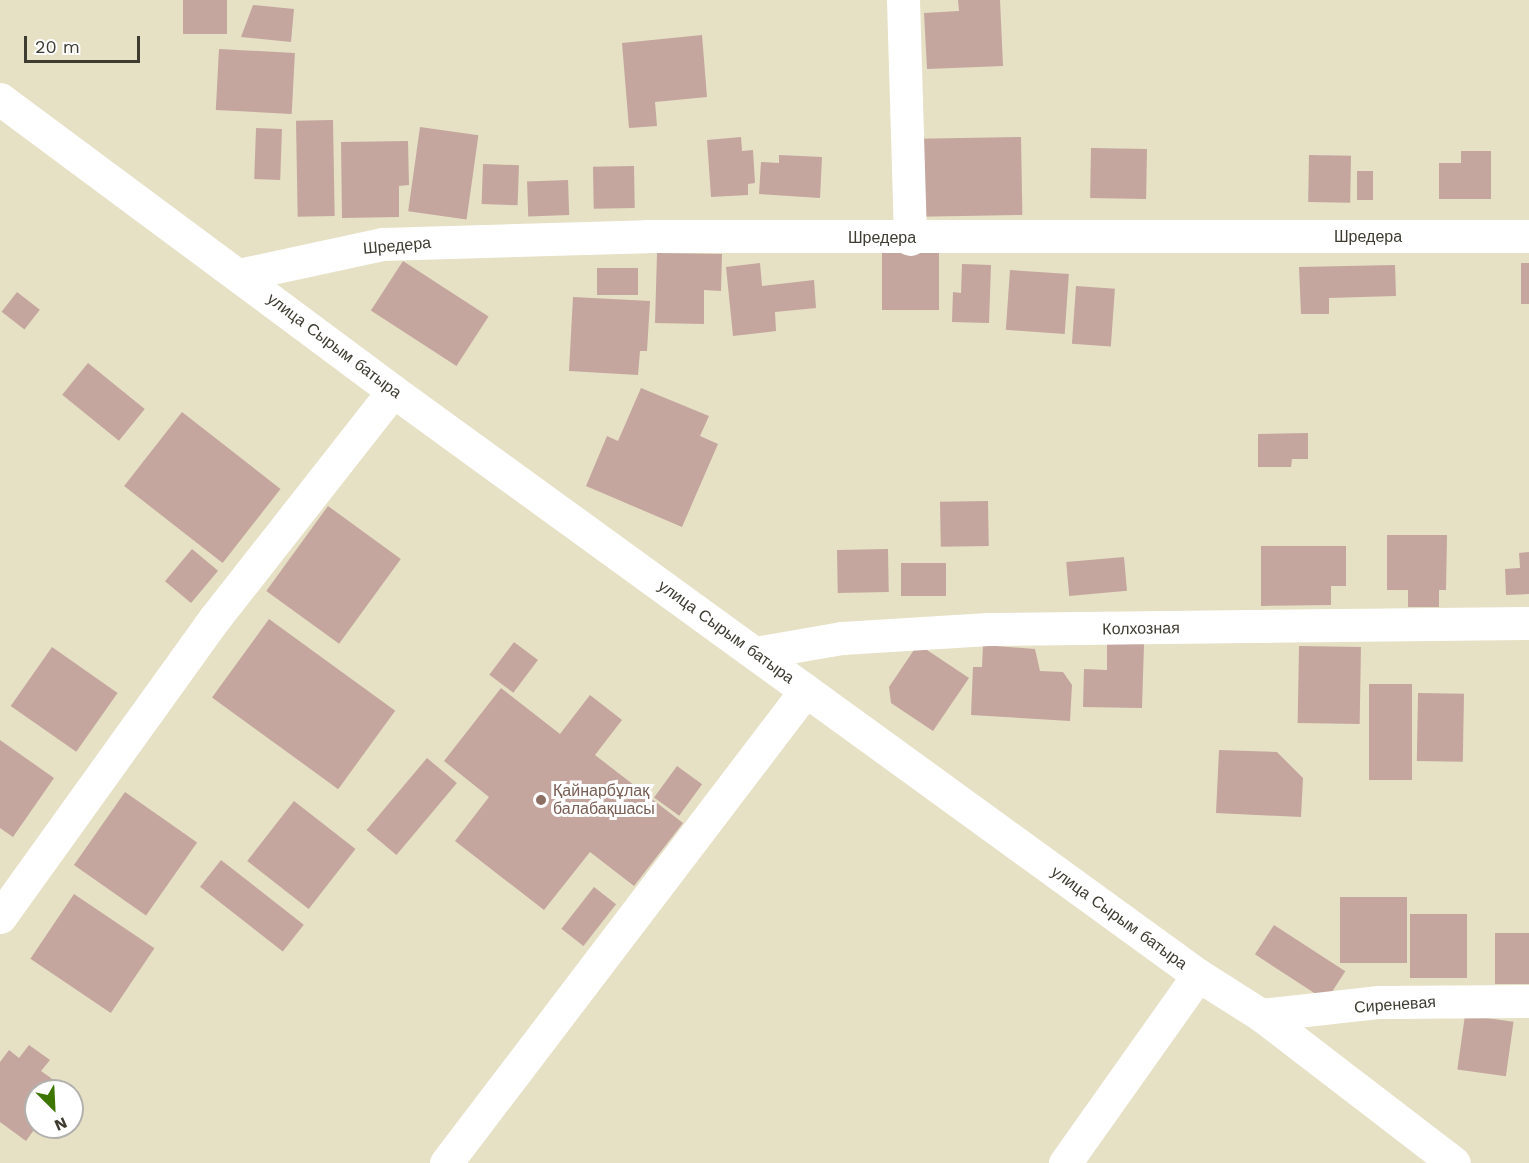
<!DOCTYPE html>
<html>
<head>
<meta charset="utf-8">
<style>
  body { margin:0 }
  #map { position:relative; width:1529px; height:1163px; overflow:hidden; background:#e6e0c5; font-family:"Work Sans",sans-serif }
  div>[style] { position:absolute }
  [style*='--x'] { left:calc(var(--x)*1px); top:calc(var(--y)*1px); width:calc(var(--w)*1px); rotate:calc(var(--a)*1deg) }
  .building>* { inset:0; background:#c4a69e; transform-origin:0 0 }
  .minor>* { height:33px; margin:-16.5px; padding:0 16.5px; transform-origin:16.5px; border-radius:16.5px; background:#fff }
  .tertiary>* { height:33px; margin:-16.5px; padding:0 16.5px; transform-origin:16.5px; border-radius:16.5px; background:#fff }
  .dots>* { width:16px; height:16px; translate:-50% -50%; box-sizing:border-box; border:3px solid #fff; border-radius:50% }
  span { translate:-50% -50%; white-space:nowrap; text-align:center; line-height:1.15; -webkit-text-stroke:6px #fff; paint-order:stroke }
  .street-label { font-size:16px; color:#3e3c31 }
  .education-label { font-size:16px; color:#785e54 }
  .left { translate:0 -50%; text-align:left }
  .north { position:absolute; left:24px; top:1079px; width:60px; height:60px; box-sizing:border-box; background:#fff; border:2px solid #b2b1ad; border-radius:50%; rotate:156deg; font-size:16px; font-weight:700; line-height:24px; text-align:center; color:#3e3c31 }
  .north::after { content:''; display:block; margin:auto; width:21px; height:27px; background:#3e7604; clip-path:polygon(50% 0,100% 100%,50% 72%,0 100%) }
  .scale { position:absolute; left:24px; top:36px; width:116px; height:27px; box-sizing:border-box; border:3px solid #3e3c31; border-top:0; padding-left:8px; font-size:18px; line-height:21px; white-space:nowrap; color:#3e3c31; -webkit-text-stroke:4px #fff; paint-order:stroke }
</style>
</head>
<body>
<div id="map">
  <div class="building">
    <i style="left:183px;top:0;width:44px;height:34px"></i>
    <i style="clip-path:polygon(958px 0,1000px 0,1003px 66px,927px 69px,924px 13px,959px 11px)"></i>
    <i style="clip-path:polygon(253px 5px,294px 9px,291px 42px,241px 37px)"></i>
    <i style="clip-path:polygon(702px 35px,707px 97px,655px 102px,657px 126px,629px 128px,622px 43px)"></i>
    <i style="left:219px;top:49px;width:76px;height:61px;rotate:3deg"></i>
    <i style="left:333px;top:120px;width:96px;height:37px;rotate:89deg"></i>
    <i style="left:420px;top:127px;width:59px;height:85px;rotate:8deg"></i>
    <i style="left:256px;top:128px;width:26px;height:51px;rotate:2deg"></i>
    <i style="clip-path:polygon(741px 137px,742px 151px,753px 150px,755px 183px,748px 184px,748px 195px,711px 197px,707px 140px)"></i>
    <i style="left:1021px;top:137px;width:78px;height:102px;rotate:89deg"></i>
    <i style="clip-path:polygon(408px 141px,409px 185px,399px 186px,399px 217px,342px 218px,341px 142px)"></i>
    <i style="left:1091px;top:148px;width:56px;height:50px;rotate:1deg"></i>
    <i style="clip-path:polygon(1461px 151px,1491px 151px,1491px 199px,1439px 199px,1439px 163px,1461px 163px)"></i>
    <i style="clip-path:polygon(779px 155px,822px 157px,820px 198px,759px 194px,761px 162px,779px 163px)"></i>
    <i style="left:1309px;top:155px;width:42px;height:47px;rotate:1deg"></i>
    <i style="left:483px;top:164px;width:36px;height:40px;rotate:2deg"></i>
    <i style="left:634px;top:166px;width:42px;height:41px;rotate:89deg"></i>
    <i style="left:1357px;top:171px;width:16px;height:29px"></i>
    <i style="left:568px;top:180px;width:35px;height:41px;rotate:88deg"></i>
    <i style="left:939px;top:252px;width:58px;height:57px;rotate:90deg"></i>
    <i style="clip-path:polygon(657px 253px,722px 254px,721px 291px,704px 290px,704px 324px,655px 323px)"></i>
    <i style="left:403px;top:261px;width:102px;height:59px;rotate:33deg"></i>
    <i style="clip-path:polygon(760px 263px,762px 286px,814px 280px,816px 308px,775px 312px,776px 331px,733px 336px,726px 267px)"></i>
    <i style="left:1521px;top:263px;width:8px;height:41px"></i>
    <i style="clip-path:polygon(962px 264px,991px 265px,989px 323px,952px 322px,953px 292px,961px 293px)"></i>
    <i style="clip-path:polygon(1395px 265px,1396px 296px,1329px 298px,1329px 314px,1301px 314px,1299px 267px)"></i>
    <i style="left:638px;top:268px;width:27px;height:41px;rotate:90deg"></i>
    <i style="left:1010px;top:270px;width:59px;height:60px;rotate:4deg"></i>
    <i style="left:1076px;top:286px;width:39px;height:58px;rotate:4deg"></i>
    <i style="left:17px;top:292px;width:29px;height:25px;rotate:38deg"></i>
    <i style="clip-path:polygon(573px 297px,650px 301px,647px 351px,640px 351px,638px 375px,569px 371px)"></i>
    <i style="left:88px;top:363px;width:73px;height:41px;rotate:39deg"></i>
    <i style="clip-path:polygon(641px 388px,709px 416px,700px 436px,718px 444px,682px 527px,586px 486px,607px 436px,618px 441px)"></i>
    <i style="left:182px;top:412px;width:125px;height:94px;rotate:38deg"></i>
    <i style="clip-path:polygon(1308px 433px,1308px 459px,1292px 459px,1291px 467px,1258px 467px,1258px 434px)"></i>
    <i style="left:988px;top:501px;width:45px;height:48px;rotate:89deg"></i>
    <i style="left:328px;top:506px;width:90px;height:105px;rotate:36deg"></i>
    <i style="clip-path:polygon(1387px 535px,1447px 535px,1446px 590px,1439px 590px,1439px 607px,1408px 607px,1408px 590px,1387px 590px)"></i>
    <i style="clip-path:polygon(1261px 546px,1346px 546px,1346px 586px,1331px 586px,1331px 605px,1261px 606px)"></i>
    <i style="left:192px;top:549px;width:34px;height:42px;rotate:40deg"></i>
    <i style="left:888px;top:549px;width:43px;height:51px;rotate:89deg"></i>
    <i style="clip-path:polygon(1529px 552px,1529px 594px,1506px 595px,1505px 569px,1520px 568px,1519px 553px)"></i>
    <i style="left:1124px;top:557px;width:34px;height:58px;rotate:85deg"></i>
    <i style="left:901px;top:563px;width:45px;height:33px"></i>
    <i style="left:269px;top:619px;width:156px;height:97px;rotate:36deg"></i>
    <i style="left:514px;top:642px;width:30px;height:41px;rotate:37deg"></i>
    <i style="clip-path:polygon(1107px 643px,1144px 644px,1142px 708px,1083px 707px,1084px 669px,1107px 670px)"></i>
    <i style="clip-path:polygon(918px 644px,969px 678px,933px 731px,891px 703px,889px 687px)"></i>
    <i style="clip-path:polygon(983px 645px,1035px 649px,1040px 671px,1063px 672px,1072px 685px,1070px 721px,971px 715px,973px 667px,982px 667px)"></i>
    <i style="left:1299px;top:646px;width:62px;height:77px;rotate:1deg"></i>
    <i style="left:52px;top:647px;width:80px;height:72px;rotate:35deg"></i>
    <i style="left:1369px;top:684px;width:43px;height:96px"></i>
    <i style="clip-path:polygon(501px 688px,560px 734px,590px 695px,622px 720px,595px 755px,683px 823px,634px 886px,590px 852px,544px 910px,455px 841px,489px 797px,444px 761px)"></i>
    <i style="left:1418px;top:693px;width:46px;height:68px;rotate:1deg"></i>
    <i style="clip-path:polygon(0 740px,54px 778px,13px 837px,0 828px)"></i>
    <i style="clip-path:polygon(1219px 750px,1277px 752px,1303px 778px,1301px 817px,1216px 813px)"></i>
    <i style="left:427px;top:758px;width:39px;height:94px;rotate:40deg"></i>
    <i style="left:677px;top:766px;width:31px;height:39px;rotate:36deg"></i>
    <i style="left:125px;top:792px;width:88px;height:89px;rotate:35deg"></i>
    <i style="left:294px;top:801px;width:78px;height:76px;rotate:38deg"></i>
    <i style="left:221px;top:860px;width:105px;height:34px;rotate:38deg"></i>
    <i style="left:594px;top:887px;width:28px;height:53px;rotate:38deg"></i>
    <i style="left:74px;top:894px;width:97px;height:78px;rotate:34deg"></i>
    <i style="left:1340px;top:897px;width:67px;height:66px"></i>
    <i style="left:1410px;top:914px;width:57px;height:64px"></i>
    <i style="left:1274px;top:925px;width:85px;height:35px;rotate:33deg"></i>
    <i style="left:1495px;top:933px;width:34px;height:51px"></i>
    <i style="left:1465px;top:1015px;width:49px;height:55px;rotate:8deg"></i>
    <i style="clip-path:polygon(29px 1045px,50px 1060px,41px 1071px,65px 1088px,36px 1091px,36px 1127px,26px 1141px,0 1122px,0 1062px,9px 1050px,19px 1058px)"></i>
  </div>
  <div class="minor">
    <i style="--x:903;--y:0;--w:239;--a:88.3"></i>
    <i style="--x:239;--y:275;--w:146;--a:-12.2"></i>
    <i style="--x:382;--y:244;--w:265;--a:-1.7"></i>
    <i style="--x:647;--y:236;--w:882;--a:0"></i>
    <i style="--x:755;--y:653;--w:88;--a:-9.8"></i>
    <i style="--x:842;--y:638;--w:146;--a:-3.5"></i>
    <i style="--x:988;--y:629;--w:541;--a:-0.64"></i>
    <i style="--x:0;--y:917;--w:368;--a:-54.3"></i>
    <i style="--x:215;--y:618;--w:288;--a:-51.9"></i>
    <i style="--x:1261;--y:1015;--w:119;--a:-6.3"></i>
    <i style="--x:1379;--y:1002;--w:150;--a:-0.4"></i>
    <i style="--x:446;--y:1163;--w:594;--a:-52.73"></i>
    <i style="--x:1065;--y:1163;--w:230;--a:-54.7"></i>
  </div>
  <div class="tertiary">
    <i style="--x:0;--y:99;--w:490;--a:36.6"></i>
    <i style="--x:393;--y:391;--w:995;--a:35.96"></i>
    <i style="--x:1198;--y:975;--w:75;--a:32.4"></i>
    <i style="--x:1261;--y:1015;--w:243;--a:37.5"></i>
  </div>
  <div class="dots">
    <i style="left:541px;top:800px;background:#8d6e63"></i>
  </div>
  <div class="street-label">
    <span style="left:1368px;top:237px">Шредера</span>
    <span style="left:882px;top:238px">Шредера</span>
    <span style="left:397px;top:246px;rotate:-5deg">Шредера</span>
    <span style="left:334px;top:346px;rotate:37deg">улица Сырым батыра</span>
    <span style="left:1141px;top:629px;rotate:-1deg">Колхозная</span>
    <span style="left:726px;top:632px;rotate:36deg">улица Сырым батыра</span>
    <span style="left:1119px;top:918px;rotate:36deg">улица Сырым батыра</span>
    <span style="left:1395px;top:1005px;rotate:-4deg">Сиреневая</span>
  </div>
  <div class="education-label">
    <span class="left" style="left:553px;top:800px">Қайнарбұлақ<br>балабақшасы</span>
  </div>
  <div class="north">N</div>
  <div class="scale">20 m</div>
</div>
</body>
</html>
